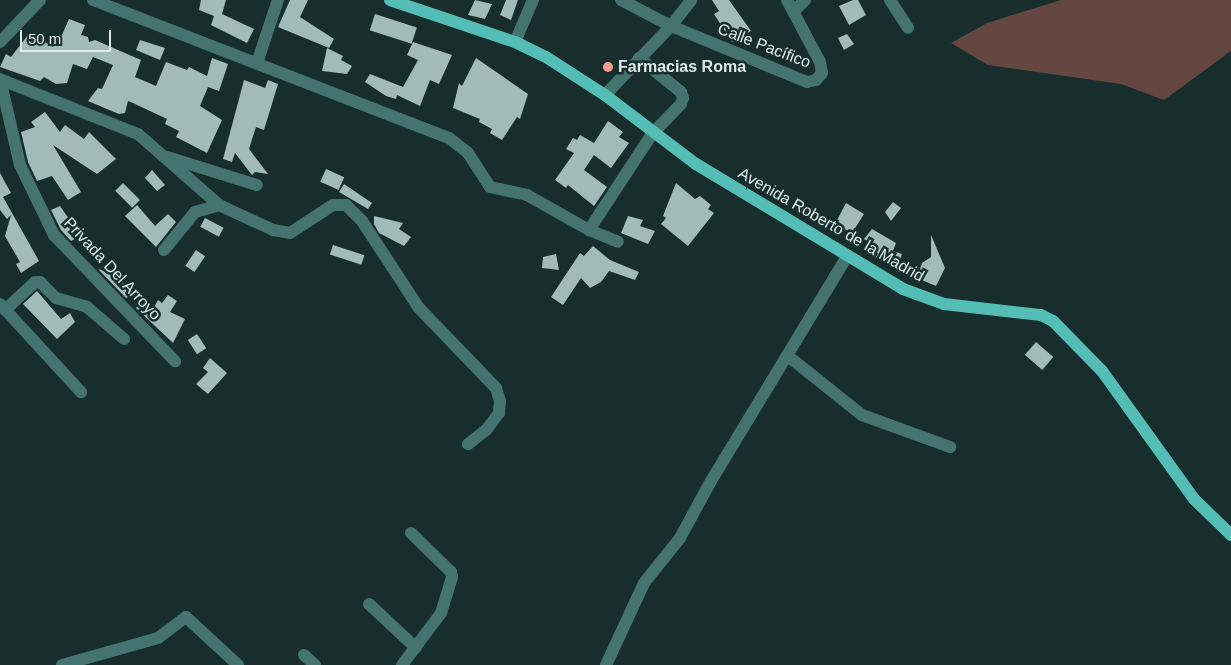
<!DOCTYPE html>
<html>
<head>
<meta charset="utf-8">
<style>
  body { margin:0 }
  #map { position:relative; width:1231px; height:665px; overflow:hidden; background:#172e2c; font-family:Arial,sans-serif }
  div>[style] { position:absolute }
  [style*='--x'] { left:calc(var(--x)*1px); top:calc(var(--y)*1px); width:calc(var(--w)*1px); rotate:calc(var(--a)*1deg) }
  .green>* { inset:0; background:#644741 }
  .building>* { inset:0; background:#a0bbb8; transform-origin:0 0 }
  .minor>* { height:12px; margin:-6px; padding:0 6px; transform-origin:6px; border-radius:6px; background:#457470 }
  .major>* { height:12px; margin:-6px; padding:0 6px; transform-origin:6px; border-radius:6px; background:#54beb6 }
  .dots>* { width:14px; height:14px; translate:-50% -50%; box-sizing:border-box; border:2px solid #172e2c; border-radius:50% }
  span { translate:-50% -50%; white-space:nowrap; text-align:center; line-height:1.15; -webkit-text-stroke:5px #172e2c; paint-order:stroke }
  .street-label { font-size:16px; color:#ddeae9 }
  .poi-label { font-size:16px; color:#ddeae9; font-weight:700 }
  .left { translate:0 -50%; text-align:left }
  .scale { position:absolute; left:20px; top:30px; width:91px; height:22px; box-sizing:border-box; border:2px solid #ddeae9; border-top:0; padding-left:6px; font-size:15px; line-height:18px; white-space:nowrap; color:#ddeae9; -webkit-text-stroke:4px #172e2c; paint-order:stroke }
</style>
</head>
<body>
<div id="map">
  <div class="green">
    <i style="clip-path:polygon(1061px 0,1231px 0,1231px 51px,1164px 100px,1121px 84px,988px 65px,951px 43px,987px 23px)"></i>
  </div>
  <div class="building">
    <i style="clip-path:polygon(201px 0,226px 0,222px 14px,254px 29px,247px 43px,211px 25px,214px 16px,199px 10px)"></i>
    <i style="clip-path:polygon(290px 0,308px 0,300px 17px,334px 39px,329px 48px,278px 27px)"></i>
    <i style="clip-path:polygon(475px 0,492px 4px,485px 19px,468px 15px)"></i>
    <i style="clip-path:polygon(506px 0,518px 0,511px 20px,500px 15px)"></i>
    <i style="clip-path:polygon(712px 0,729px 0,751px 31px,732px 42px,714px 14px,719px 11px)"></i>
    <i style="clip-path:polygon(853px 0,858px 0,866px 15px,849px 25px,839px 6px)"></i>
    <i style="left:375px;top:14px;width:44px;height:17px;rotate:18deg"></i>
    <i style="clip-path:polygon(69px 19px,85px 25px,81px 35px,88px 37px,89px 42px,95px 40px,141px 60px,135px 77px,156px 86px,166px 62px,187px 70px,189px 67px,207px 76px,212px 58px,228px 64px,219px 91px,208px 87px,200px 106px,222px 120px,207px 153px,176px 137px,179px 131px,165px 124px,167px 119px,133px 103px,128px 101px,125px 113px,119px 114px,88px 101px,98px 88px,102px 89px,113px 65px,93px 57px,87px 69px,73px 64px,67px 83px,56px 84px,44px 77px,40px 81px,0 67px,6px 54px,11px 57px,28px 35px,33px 39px,35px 36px,53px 47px,57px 36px,61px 37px)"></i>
    <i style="clip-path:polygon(847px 34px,854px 44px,844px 50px,838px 38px)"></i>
    <i style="clip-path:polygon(140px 40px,165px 48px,160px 60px,136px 50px)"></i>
    <i style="clip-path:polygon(413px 42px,452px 55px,439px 84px,430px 80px,420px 106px,397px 95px,396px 99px,386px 96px,365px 82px,370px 74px,403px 87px,418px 60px,407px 55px)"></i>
    <i style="clip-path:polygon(327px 48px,343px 56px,341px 60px,352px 66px,347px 74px,322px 71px)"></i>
    <i style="clip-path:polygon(476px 58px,528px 94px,520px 119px,517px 117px,502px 140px,490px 133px,492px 129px,479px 122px,480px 119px,453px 108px,459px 83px,462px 86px)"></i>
    <i style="clip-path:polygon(244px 80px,265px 88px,268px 80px,278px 84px,264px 130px,256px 127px,249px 149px,268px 174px,255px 172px,252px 175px,235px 153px,232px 162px,223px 159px)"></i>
    <i style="clip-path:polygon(45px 112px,60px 132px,65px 125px,84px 139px,89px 132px,116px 159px,97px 174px,53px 145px,81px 192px,68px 200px,52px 176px,37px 181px,28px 162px,21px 132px,35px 127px,31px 122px)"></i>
    <i style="clip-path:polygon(608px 121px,623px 132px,619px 137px,629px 143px,611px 168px,594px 155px,584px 170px,607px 187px,594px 206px,568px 185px,566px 188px,555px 180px,574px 153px,566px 149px,573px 138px,577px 140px,580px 135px,594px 143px)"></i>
    <i style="left:326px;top:169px;width:20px;height:14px;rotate:24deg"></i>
    <i style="clip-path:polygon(152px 170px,165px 185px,157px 191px,145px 178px)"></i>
    <i style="clip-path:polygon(0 173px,11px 193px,3px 197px,39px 261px,21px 273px,16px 264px,20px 262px,5px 236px,11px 215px,7px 219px,0 210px)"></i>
    <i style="left:123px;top:183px;width:24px;height:11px;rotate:45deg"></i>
    <i style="clip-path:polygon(676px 183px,695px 199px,700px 196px,711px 205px,708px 209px,714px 213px,688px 246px,661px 224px,666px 218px,663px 216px)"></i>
    <i style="clip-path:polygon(344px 184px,372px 203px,368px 209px,339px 192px)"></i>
    <i style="clip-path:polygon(893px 202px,901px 208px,891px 221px,885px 212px)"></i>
    <i style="clip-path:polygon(846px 203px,864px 214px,852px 233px,837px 225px,833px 232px,819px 226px,824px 217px,836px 222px)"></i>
    <i style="clip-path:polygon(137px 205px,155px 226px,168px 214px,176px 222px,156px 247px,125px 216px)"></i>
    <i style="clip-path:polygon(60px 206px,69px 219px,63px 223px,76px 234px,77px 238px,71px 241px,61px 230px,51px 210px)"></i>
    <i style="clip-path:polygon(374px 216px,403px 223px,399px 229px,411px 237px,404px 246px,379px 233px,374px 224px)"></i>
    <i style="clip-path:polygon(628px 216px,643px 220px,640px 226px,655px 231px,648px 244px,621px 233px)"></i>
    <i style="left:205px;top:218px;width:21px;height:10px;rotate:28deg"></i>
    <i style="clip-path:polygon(872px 229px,896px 243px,893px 251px,902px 254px,897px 269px,862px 250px,867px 241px,864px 239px)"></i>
    <i style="clip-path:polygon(931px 235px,945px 268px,936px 286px,917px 278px,922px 263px,931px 257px)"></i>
    <i style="left:333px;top:245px;width:33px;height:10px;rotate:18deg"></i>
    <i style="clip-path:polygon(593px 246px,610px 260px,639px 272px,635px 280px,609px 271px,601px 282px,590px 288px,581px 278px,563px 305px,551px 297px,580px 253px,584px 256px)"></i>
    <i style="left:196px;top:250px;width:11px;height:19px;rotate:34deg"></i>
    <i style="clip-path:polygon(556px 254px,559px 270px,542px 268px,543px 257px)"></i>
    <i style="clip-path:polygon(98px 269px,110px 273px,129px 287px,125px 293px,128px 297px,126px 298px)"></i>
    <i style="clip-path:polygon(37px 291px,61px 319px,70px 313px,75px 322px,57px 339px,23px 304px)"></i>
    <i style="clip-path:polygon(168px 295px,177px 301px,170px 312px,185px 319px,173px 343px,136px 308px,140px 302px,152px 311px,158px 300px,162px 303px)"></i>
    <i style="left:197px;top:334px;width:17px;height:11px;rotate:57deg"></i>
    <i style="left:1036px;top:342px;width:23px;height:17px;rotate:41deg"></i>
    <i style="clip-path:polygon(210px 358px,227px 373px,208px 394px,196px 384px,208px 372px,203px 368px)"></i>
  </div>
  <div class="minor">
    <i style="--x:93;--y:0;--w:382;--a:21.2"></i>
    <i style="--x:449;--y:138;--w:24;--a:38"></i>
    <i style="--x:468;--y:153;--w:40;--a:57.1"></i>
    <i style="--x:490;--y:187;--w:38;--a:12"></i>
    <i style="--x:527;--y:195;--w:71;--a:29.4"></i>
    <i style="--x:589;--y:230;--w:31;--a:22"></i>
    <i style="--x:621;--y:0;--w:56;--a:27.5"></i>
    <i style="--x:671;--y:26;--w:147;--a:22.4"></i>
    <i style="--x:807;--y:82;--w:9;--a:-13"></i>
    <i style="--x:816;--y:80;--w:9;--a:-49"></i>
    <i style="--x:822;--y:73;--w:11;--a:-100"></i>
    <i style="--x:820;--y:62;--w:70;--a:-118"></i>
    <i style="--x:890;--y:0;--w:33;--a:57"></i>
    <i style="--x:794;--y:11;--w:16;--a:-45"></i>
    <i style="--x:0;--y:42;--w:58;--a:-46.4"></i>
    <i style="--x:515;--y:42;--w:46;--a:-66.8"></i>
    <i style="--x:257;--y:63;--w:66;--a:-71.6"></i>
    <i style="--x:0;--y:79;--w:88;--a:76.9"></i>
    <i style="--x:20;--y:165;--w:78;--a:64.1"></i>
    <i style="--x:54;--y:235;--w:175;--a:46.2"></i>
    <i style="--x:2;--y:80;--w:146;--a:21.7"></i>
    <i style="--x:138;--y:134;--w:108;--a:41.2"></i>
    <i style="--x:219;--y:205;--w:60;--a:24.8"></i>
    <i style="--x:273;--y:230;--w:17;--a:10"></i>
    <i style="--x:290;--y:233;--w:51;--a:-33.1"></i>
    <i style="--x:333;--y:205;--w:13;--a:0"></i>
    <i style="--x:346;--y:205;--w:23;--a:45"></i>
    <i style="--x:362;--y:221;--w:104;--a:56.8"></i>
    <i style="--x:419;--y:308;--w:111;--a:46.1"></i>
    <i style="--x:496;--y:388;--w:14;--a:73"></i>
    <i style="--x:500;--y:401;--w:12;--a:95"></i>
    <i style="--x:499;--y:413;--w:21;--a:127"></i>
    <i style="--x:486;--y:430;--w:23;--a:142"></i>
    <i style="--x:605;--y:95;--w:95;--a:-46.3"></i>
    <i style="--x:671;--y:26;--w:33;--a:-52"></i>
    <i style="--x:167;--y:157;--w:94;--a:17.3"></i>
    <i style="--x:589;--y:230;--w:115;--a:-56.7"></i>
    <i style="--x:652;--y:134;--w:42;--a:-46"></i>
    <i style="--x:681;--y:104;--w:6;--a:-72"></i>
    <i style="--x:683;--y:98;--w:6;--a:-108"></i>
    <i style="--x:681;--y:92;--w:54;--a:-141"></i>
    <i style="--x:164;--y:250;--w:49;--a:-50.8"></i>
    <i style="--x:195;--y:212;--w:25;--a:-16"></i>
    <i style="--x:0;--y:304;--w:120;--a:47.4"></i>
    <i style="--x:5;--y:310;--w:41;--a:-43"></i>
    <i style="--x:35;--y:282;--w:5;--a:0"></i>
    <i style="--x:40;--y:282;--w:23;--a:45"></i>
    <i style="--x:56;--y:298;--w:32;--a:16"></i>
    <i style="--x:87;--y:307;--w:49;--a:40.9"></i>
    <i style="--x:788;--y:356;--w:95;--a:38.6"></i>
    <i style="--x:862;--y:415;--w:94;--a:20"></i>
    <i style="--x:369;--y:604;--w:64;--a:43.1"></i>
    <i style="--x:304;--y:655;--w:15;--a:42"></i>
    <i style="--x:62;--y:665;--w:100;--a:-15.7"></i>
    <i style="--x:158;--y:638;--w:35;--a:-37"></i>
    <i style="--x:186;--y:617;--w:71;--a:42.7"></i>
    <i style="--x:402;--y:665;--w:65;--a:-53.1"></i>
    <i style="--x:441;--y:613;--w:38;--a:-73"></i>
    <i style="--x:452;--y:577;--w:5;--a:-101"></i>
    <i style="--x:451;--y:572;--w:56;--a:-135.7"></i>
    <i style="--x:606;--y:665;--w:90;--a:-65.1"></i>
    <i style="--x:644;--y:583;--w:58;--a:-51.3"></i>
    <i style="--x:680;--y:538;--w:65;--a:-61.5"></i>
    <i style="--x:711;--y:481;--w:263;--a:-58.8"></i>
  </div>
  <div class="major">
    <i style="--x:390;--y:0;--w:132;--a:18.6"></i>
    <i style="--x:515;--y:42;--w:34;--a:26"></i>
    <i style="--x:546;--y:57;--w:70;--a:32.8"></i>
    <i style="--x:605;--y:95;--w:114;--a:37.2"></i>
    <i style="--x:696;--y:164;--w:242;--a:31.1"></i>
    <i style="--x:903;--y:289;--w:44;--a:20.1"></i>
    <i style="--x:944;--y:304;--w:98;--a:6.5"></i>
    <i style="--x:1041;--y:315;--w:13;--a:27"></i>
    <i style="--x:1053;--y:321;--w:70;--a:45.6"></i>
    <i style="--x:1102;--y:371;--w:158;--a:54.3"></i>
    <i style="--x:1194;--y:499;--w:52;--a:44.2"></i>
  </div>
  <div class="dots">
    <i style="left:608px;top:67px;background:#f49d8b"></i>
  </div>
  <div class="street-label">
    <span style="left:764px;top:46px;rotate:21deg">Calle Pacífico</span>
    <span style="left:831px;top:225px;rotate:30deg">Avenida Roberto de la Madrid</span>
    <span style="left:112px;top:269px;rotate:47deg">Privada Del Arroyo</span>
  </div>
  <div class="poi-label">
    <span class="left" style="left:618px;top:67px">Farmacias Roma</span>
  </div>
  <div class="scale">50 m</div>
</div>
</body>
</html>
